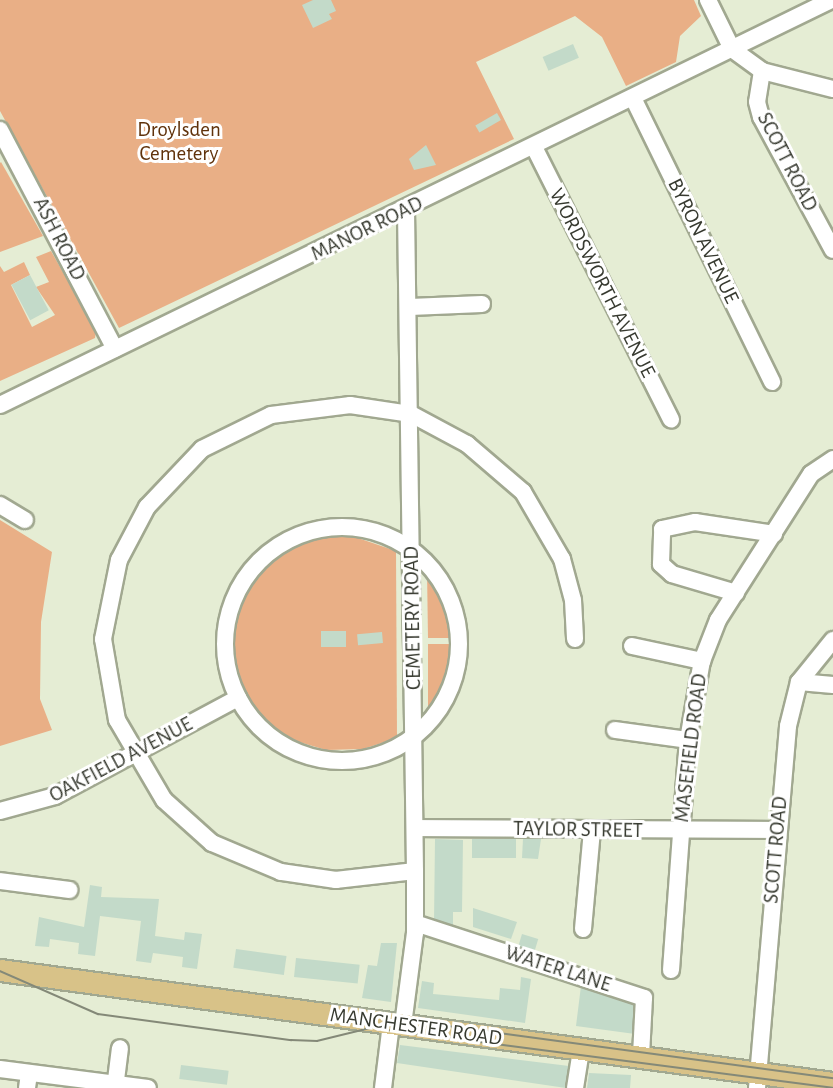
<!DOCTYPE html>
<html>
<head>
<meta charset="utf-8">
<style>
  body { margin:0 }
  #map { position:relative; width:833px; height:1088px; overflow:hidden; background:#e5edd4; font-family:"Alegreya Sans",sans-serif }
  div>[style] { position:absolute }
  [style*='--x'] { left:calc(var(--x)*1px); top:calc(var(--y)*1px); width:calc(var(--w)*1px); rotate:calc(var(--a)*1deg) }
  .green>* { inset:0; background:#e9af86 }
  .building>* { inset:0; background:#c3dac9; transform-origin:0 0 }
  .roads { filter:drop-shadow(2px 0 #a1a890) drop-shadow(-2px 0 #a1a890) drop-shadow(0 2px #a1a890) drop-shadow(0 -2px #a1a890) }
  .minor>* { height:16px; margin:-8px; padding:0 8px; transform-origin:8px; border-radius:8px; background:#fff }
  .minor>.ring { margin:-8px; padding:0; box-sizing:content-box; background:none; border:16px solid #fff; border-radius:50% }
  .major>* { height:21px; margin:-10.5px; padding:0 10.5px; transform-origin:10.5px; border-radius:10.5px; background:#d8c288 }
  .tram>* { height:1.5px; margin:-0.75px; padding:0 0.75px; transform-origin:0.75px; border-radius:0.75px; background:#848978 }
  span { translate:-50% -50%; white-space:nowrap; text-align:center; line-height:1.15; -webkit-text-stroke:6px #fff; paint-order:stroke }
  .park-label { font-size:21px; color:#60320b }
  .street-label { font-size:21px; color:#373a30 }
</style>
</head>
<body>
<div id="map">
  <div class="green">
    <i style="clip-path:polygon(0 0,694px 0,701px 16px,680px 36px,676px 62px,626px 86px,602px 37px,575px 16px,476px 62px,514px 139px,119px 328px,0 111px)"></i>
    <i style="clip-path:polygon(1px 162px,43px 236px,0 252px,0 163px)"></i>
    <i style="clip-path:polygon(51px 251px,96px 331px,95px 338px,0 381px,0 266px,4px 272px,24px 262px,30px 275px,11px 285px,32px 327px,55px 315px,36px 287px,49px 282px,36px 257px)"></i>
    <i style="clip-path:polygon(0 520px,52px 552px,41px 622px,40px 699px,52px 730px,0 746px)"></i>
    <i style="clip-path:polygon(352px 536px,396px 551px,397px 738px,363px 749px,326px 750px,286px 738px,252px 706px,234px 666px,232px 631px,245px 592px,274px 558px,310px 538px)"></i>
    <i style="clip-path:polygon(427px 570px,447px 606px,454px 638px,428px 638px)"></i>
    <i style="clip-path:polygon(428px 644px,454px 644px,448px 678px,428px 715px)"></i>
  </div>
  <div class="building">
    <i style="clip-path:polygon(313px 0,331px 0,336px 11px,329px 14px,332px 19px,313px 28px,302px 5px)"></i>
    <i style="left:573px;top:44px;width:15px;height:33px;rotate:67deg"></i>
    <i style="left:497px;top:113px;width:8px;height:25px;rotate:60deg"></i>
    <i style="clip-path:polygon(426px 145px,436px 165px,414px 170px,409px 159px)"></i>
    <i style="left:30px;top:275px;width:40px;height:21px;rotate:62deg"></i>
    <i style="left:346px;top:631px;width:16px;height:25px;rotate:90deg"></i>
    <i style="left:382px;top:632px;width:11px;height:25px;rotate:85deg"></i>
    <i style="clip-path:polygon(435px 839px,463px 840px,462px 912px,453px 912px,453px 927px,434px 922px)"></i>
    <i style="left:472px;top:839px;width:44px;height:19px"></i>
    <i style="clip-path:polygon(523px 839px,541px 839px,538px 859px,522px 858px)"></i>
    <i style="clip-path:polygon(90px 885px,102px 887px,101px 897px,159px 899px,155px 936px,184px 940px,185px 932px,202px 934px,197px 969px,182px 967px,183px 957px,153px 953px,151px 963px,136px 961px,141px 921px,100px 916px,95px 956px,78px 954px,79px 943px,50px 939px,49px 947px,35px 946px,39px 917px,84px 927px)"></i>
    <i style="clip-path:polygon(473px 908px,517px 922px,511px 939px,473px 927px)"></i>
    <i style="left:522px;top:934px;width:17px;height:18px;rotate:17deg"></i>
    <i style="clip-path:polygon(381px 943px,397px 943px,391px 1002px,362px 998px,368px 965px,377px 966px)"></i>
    <i style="left:236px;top:949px;width:51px;height:19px;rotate:8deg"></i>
    <i style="left:296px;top:958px;width:64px;height:19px;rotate:6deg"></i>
    <i style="clip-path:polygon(521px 977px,531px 979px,525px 1023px,418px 1008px,422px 981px,434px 983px,433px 994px,499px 1000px,500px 988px,520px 990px)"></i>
    <i style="clip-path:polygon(581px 986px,638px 1006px,635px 1034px,576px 1026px)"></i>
    <i style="clip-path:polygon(400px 1045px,569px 1066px,566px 1088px,397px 1063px)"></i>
    <i style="left:181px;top:1065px;width:48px;height:14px;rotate:7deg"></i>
    <i style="clip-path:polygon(589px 1073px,631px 1075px,630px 1088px,587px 1088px)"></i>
  </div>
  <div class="roads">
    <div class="minor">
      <i style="--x:708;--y:0;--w:55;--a:63.9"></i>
      <i style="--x:732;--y:49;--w:37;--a:36"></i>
      <i style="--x:762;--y:71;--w:73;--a:14.2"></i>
      <i style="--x:762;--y:71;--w:31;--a:99"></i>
      <i style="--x:757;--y:102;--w:16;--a:75"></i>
      <i style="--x:761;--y:117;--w:151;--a:61.6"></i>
      <i style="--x:634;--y:100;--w:314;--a:63.9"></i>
      <i style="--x:0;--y:130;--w:247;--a:62.3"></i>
      <i style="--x:534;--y:147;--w:305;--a:63.3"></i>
      <i style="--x:410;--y:307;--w:72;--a:-2.4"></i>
      <i style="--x:0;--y:405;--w:924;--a:-25.98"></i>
      <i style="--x:0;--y:505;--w:29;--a:31"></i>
      <i class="ring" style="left:225px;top:527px;width:218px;height:218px"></i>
      <i style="--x:736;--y:593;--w:67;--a:-163.5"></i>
      <i style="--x:672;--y:574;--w:15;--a:-138"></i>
      <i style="--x:661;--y:564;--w:35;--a:-88"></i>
      <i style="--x:662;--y:529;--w:34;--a:-12"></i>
      <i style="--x:695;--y:522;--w:80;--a:8.6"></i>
      <i style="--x:632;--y:646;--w:72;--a:12.1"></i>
      <i style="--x:799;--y:682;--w:34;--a:5"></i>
      <i style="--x:615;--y:730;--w:74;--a:7.8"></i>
      <i style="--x:0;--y:811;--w:57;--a:-15.3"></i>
      <i style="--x:55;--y:796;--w:208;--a:-28.2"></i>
      <i style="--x:415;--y:828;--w:362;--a:0.3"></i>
      <i style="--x:415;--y:871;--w:80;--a:173.5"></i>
      <i style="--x:336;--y:880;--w:56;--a:-171.7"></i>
      <i style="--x:281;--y:872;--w:75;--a:-157.2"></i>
      <i style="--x:212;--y:843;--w:64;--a:-138.1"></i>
      <i style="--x:164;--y:800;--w:93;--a:-120.4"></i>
      <i style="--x:117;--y:720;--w:82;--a:-99.8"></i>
      <i style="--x:103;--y:639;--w:81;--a:-78.6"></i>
      <i style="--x:119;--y:560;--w:60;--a:-62.2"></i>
      <i style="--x:147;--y:507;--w:80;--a:-46.5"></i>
      <i style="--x:202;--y:449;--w:77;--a:-26.2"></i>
      <i style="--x:271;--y:415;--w:80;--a:-7.2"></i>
      <i style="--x:350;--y:405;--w:62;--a:8.4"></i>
      <i style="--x:411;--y:414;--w:64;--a:28.2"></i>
      <i style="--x:467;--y:444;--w:74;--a:40.6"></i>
      <i style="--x:523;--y:492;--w:78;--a:59.8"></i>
      <i style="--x:562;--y:559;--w:42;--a:75"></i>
      <i style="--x:573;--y:600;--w:39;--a:87"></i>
      <i style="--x:0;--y:881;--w:70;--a:7.4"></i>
      <i style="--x:415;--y:923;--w:241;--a:18.1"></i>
      <i style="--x:644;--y:998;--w:58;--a:93"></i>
      <i style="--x:583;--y:929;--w:99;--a:-84.8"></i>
      <i style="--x:671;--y:970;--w:231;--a:-85.8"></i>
      <i style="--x:688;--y:740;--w:80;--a:-80"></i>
      <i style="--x:702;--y:661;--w:44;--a:-68.7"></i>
      <i style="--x:718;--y:620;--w:173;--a:-57.5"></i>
      <i style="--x:811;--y:474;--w:27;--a:-34"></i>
      <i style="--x:403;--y:1025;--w:93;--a:-82.6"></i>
      <i style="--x:415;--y:933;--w:62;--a:-90"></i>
      <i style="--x:415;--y:871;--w:660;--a:-90.78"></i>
      <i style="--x:0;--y:1069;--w:149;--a:7.3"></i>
      <i style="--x:27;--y:1088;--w:15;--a:-82"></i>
      <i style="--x:115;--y:1088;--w:40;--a:-82.9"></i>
      <i style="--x:383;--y:1088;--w:64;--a:-82.9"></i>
      <i style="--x:575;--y:1088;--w:38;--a:-81"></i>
      <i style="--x:757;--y:1088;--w:363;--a:-85.1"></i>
      <i style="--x:788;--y:726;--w:45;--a:-76"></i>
      <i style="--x:799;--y:682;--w:54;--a:-51"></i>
    </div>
    <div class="major">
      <i style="--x:0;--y:970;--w:841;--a:7.73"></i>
    </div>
  </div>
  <div class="tram">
    <i style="--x:0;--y:971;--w:107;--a:23.7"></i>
    <i style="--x:98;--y:1014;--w:195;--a:7.7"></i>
    <i style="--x:291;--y:1040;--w:26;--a:2"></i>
    <i style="--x:317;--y:1041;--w:89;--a:-13.7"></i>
    <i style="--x:403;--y:1020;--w:434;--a:7.7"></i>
    <i style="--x:380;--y:1029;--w:456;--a:7.4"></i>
  </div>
  <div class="park-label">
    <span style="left:179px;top:142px">Droylsden<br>Cemetery</span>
  </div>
  <div class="street-label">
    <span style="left:787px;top:162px;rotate:63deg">SCOTT ROAD</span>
    <span style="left:367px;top:229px;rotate:-26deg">MANOR ROAD</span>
    <span style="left:59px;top:239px;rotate:63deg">ASH ROAD</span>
    <span style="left:703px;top:241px;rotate:64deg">BYRON AVENUE</span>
    <span style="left:602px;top:283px;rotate:63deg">WORDSWORTH AVENUE</span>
    <span style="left:413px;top:618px;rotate:-91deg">CEMETERY ROAD</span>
    <span style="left:691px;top:748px;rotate:-83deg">MASEFIELD ROAD</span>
    <span style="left:121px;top:760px;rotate:-28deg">OAKFIELD AVENUE</span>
    <span style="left:578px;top:830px;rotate:1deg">TAYLOR STREET</span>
    <span style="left:776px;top:850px;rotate:-85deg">SCOTT ROAD</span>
    <span style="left:558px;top:969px;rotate:18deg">WATER LANE</span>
    <span style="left:416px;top:1027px;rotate:8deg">MANCHESTER ROAD</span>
  </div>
</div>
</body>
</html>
